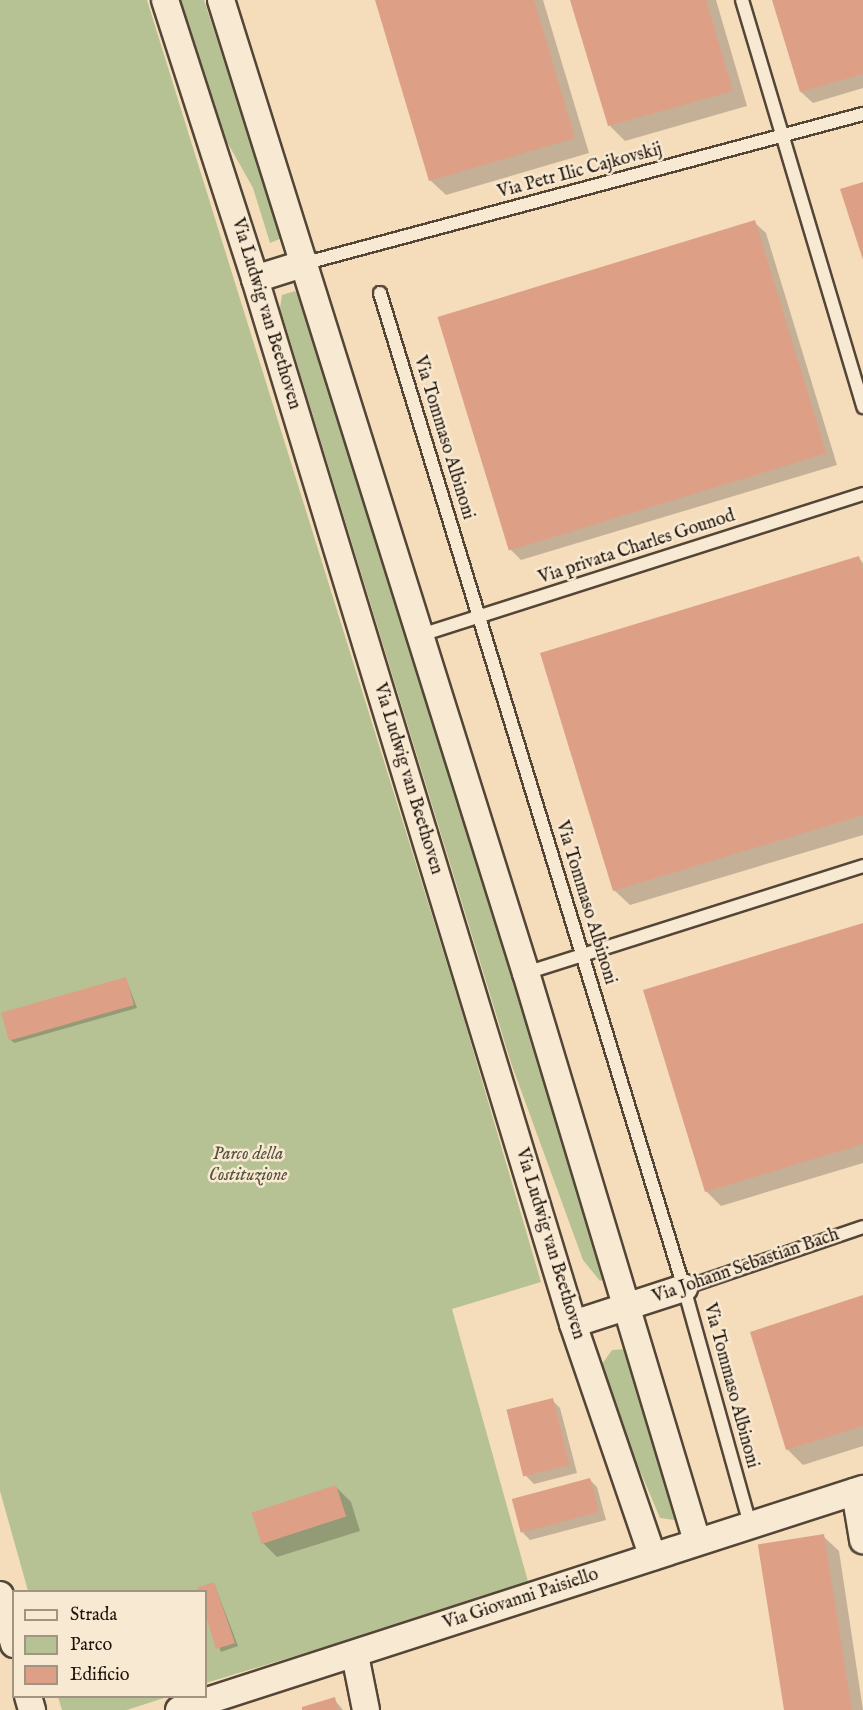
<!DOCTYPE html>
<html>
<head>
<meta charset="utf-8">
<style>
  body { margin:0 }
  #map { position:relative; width:863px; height:1710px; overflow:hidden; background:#f5ddbc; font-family:"IM FELL English",serif }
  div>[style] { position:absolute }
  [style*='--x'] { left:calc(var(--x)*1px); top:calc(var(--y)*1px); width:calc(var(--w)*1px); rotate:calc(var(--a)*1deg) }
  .green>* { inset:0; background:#b7c294 }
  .shadow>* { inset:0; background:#0003 }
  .building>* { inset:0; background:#dda086; transform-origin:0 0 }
  .roads { filter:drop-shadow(2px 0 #544637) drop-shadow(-2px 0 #544637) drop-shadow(0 2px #544637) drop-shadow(0 -2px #544637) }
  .lane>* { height:12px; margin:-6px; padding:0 6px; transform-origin:6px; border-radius:6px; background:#f8e9d3 }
  .street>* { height:26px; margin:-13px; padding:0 13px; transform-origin:13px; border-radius:13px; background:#f8e9d3 }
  span { translate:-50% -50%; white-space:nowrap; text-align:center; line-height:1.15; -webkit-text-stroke:5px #f8e9d3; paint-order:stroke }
  .street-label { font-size:18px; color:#1e140b }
  .park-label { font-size:18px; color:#54513b; font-style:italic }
  .legend { position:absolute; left:12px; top:1590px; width:195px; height:108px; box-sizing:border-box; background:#f8e9d3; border:2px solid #a19483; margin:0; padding:8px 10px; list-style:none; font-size:18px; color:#1e140b }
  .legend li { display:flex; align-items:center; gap:12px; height:30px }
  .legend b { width:30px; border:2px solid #a19483 }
</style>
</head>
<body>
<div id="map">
  <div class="green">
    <i style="clip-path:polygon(0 0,147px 0,458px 999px,541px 1282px,452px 1309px,529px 1585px,206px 1683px,206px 1592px,28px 1591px,0 1491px)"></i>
    <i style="clip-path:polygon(178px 0,204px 0,282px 238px,270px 243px,253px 188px,222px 133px)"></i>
    <i style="clip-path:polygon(295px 291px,306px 302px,608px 1277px,600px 1281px,583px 1260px,511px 1063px,280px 308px,282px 295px)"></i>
    <i style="clip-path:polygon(628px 1349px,676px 1508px,674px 1520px,660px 1518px,605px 1388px,602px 1364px,612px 1350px)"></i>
    <i style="clip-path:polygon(58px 1697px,58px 1696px,167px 1697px,127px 1710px,62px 1710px)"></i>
  </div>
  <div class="shadow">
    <i style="clip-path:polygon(377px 0,543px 0,589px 153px,446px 195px,430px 180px)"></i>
    <i style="clip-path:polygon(572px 0,716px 0,747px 106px,625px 141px,610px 126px)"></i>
    <i style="clip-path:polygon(774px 0,863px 0,863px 88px,813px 103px,801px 92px)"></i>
    <i style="clip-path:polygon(754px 222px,766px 233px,837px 465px,521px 560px,510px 549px)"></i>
    <i style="clip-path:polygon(859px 558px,863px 563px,863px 835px,630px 905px,614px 890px)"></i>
    <i style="clip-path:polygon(863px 924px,863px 1163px,721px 1206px,706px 1191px)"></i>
    <i style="clip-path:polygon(126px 979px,137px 1008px,14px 1043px,11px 1040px,3px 1014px)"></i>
    <i style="clip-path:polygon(863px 1297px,863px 1446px,803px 1465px,787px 1449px)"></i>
    <i style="clip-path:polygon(552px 1400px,560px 1408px,577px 1473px,534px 1484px,526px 1476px)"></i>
    <i style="clip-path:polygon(589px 1479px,597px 1487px,606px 1520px,530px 1540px,523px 1533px)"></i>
    <i style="clip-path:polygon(336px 1487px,351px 1502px,360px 1531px,277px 1557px,261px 1541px)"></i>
    <i style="clip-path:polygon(823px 1536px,839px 1551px,863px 1710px,786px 1710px)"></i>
    <i style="clip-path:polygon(214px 1583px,238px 1646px,221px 1652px,206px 1612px,206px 1592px,198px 1589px)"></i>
    <i style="clip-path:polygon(334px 1699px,343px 1710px,304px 1710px)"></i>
  </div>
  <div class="building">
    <i style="clip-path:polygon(375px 0,534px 0,575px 138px,429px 181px)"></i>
    <i style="clip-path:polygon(570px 0,706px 0,733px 91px,608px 126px)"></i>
    <i style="clip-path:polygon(772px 0,863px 0,863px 74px,800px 92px)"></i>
    <i style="clip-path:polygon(863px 182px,863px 260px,840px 189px)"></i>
    <i style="left:755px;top:220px;width:244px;height:332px;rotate:73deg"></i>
    <i style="clip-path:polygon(859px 556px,863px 570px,863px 815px,613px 891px,540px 653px)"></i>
    <i style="clip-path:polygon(863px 923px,863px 1144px,705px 1192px,643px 990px)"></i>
    <i style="left:126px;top:977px;width:29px;height:130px;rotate:74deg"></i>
    <i style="clip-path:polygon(863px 1295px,863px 1426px,786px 1450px,750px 1332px)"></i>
    <i style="left:553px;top:1398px;width:69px;height:48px;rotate:76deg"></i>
    <i style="left:590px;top:1478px;width:35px;height:81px;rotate:75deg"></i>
    <i style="left:336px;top:1485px;width:33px;height:89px;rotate:72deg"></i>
    <i style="left:824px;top:1534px;width:178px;height:67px;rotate:81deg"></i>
    <i style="clip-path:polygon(214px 1582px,235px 1643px,216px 1649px,206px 1617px,206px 1592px,196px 1588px)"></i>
    <i style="clip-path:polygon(335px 1697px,338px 1710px,302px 1710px,302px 1707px)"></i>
  </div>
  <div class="roads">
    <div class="lane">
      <i style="--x:742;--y:0;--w:425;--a:73.4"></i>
      <i style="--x:306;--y:263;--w:577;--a:-14.98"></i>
      <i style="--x:380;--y:293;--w:1040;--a:73.01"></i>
      <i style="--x:684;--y:1288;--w:246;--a:74.4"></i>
      <i style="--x:421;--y:635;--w:464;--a:-17.7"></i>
      <i style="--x:526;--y:973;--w:354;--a:-17.6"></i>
      <i style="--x:684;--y:1288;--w:189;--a:-18.8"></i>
    </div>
    <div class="street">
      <i style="--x:165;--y:0;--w:293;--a:72.1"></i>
      <i style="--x:255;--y:279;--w:1092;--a:73.07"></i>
      <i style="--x:573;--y:1324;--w:246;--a:71.1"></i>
      <i style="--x:221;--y:0;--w:1020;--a:72.6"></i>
      <i style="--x:526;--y:973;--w:593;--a:73.25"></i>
      <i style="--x:255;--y:279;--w:53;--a:-17.4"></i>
      <i style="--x:573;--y:1324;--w:117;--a:-18"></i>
      <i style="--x:855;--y:1492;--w:49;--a:80.5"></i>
      <i style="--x:0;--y:1595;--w:51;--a:74.1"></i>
      <i style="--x:355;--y:1655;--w:56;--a:78.7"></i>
      <i style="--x:28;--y:1696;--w:15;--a:74"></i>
      <i style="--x:179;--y:1710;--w:719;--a:-17.91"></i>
    </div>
  </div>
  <div class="street-label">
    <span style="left:580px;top:172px;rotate:-15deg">Via Petr Ilic Cajkovskij</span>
    <span style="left:265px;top:314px;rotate:73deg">Via Ludwig van Beethoven</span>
    <span style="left:443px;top:438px;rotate:73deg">Via Tommaso Albinoni</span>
    <span style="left:637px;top:548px;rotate:-18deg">Via privata Charles Gounod</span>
    <span style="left:407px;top:779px;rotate:73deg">Via Ludwig van Beethoven</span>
    <span style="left:585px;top:903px;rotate:73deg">Via Tommaso Albinoni</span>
    <span style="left:549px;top:1244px;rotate:73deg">Via Ludwig van Beethoven</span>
    <span style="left:746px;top:1267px;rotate:-19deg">Via Johann Sebastian Bach</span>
    <span style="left:730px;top:1386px;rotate:75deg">Via Tommaso Albinoni</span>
    <span style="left:521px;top:1600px;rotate:-18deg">Via Giovanni Paisiello</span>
  </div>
  <div class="park-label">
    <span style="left:248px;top:1166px">Parco della<br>Costituzione</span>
  </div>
  <ul class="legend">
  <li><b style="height:8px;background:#f8e9d3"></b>Strada</li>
  <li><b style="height:16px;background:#b7c294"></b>Parco</li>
  <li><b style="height:16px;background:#dda086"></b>Edificio</li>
  </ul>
</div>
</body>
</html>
